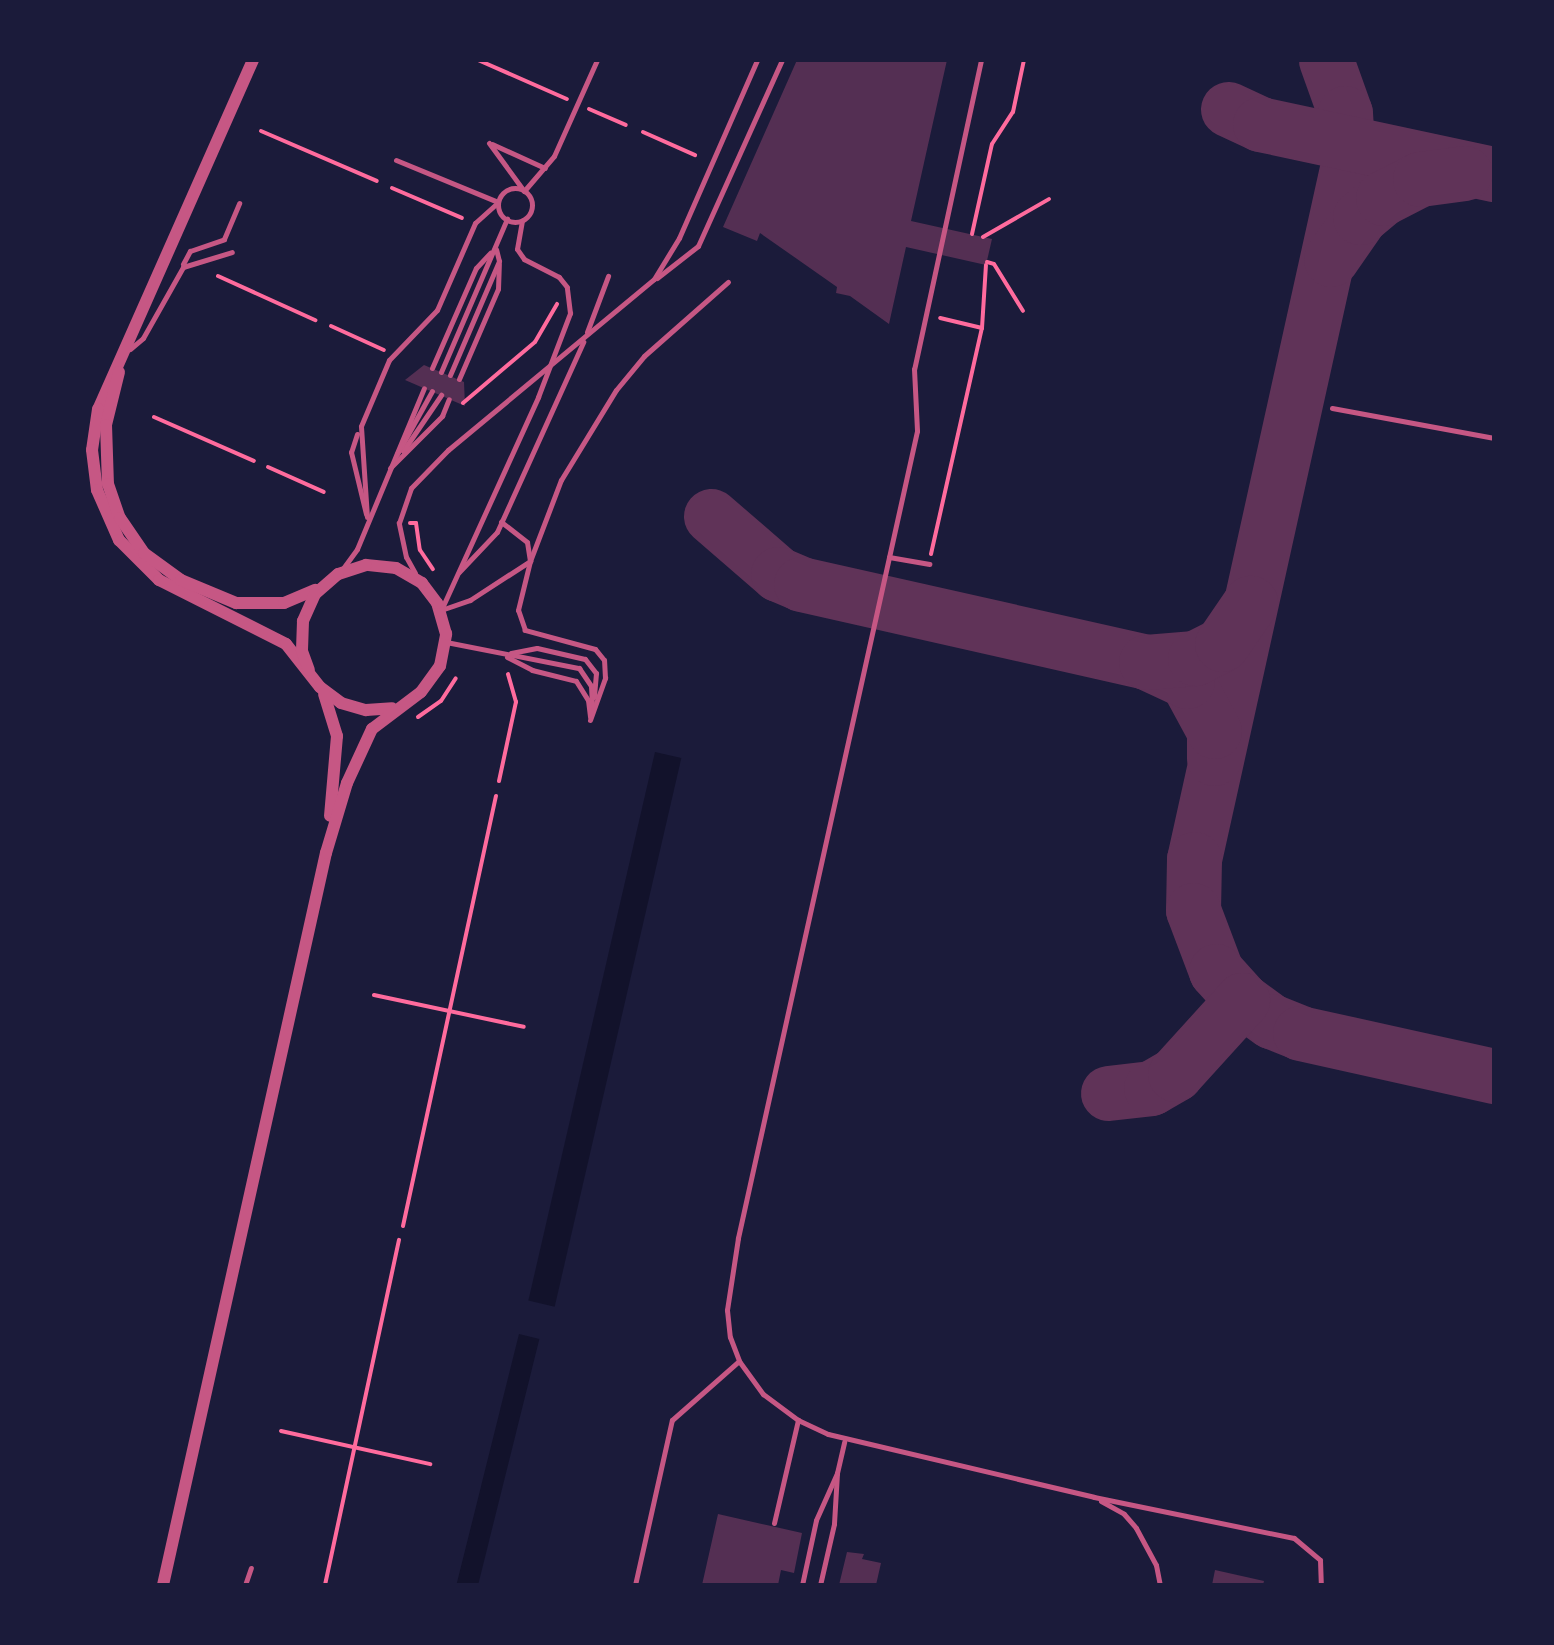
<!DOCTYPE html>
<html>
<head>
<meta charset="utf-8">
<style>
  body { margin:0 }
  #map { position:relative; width:1554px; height:1645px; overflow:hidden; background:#1b1b3a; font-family:"PT Sans Narrow",sans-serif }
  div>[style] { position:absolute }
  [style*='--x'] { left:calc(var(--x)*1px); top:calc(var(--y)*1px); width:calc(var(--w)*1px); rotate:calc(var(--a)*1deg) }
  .water>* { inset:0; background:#12122b; transform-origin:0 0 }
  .taxiway>* { height:55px; margin:-27.5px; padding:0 27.5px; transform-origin:27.5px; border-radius:27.5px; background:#603358 }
  .building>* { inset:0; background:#542f53 }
  .path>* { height:4px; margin:-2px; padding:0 2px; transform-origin:2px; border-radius:2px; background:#ff6b9d }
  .service>* { height:5px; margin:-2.5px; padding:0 2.5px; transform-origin:2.5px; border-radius:2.5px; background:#c65784 }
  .service>.ring { margin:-2.5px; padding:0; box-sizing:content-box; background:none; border:5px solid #c65784; border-radius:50% }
  .tertiary>* { height:12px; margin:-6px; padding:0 6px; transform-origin:6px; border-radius:6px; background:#c65784 }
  span { translate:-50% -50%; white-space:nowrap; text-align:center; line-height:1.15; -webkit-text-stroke:10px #1b1b3a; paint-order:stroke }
  .frame { position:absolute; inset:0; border:62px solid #1b1b3a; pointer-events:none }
</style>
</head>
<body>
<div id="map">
  <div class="water">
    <i style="left:655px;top:752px;width:27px;height:563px;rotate:13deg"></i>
    <i style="left:519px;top:1334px;width:21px;height:257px;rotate:14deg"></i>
  </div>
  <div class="taxiway">
    <i style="--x:1326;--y:60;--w:56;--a:70.3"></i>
    <i style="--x:1345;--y:113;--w:51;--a:86.6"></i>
    <i style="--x:1348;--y:164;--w:712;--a:102.49"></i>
    <i style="--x:1194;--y:859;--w:51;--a:91.1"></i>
    <i style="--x:1193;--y:910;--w:65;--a:69.3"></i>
    <i style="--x:1216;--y:971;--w:39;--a:48"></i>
    <i style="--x:1242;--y:1000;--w:36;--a:36"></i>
    <i style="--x:1271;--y:1021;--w:31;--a:22"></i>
    <i style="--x:1300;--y:1033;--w:199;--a:12.5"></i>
    <i style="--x:1228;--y:109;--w:35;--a:25"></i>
    <i style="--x:1260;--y:124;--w:239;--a:12.1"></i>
    <i style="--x:1331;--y:259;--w:51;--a:-55.4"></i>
    <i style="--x:1360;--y:217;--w:30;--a:-40"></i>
    <i style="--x:1383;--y:198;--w:42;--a:-27.2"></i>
    <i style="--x:1420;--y:179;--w:45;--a:-7.6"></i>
    <i style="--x:711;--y:516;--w:89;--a:40.9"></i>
    <i style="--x:778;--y:574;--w:25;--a:23"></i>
    <i style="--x:801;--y:584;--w:354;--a:12.7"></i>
    <i style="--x:1214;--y:758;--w:27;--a:-90"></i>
    <i style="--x:1214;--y:731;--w:57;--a:-118.4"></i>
    <i style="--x:1187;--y:681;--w:45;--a:-155.1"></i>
    <i style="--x:1146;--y:662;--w:49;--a:-4.7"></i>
    <i style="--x:1195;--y:658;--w:30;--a:-27"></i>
    <i style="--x:1222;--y:644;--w:50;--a:-55.7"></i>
    <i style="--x:1108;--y:1093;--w:43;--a:-6.6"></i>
    <i style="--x:1151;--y:1088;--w:28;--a:-30"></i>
    <i style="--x:1175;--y:1074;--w:100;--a:-47.8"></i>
  </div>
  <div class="building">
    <i style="clip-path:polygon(797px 60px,947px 60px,911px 221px,992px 239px,986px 265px,906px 247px,889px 324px,850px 296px,836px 293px,837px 287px,760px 233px,757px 241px,723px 227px)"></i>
    <i style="clip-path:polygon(424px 365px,464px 382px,465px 406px,405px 380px)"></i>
    <i style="clip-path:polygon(718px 1514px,802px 1533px,794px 1573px,781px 1570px,778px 1585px,702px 1585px)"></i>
    <i style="clip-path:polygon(847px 1552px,864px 1554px,862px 1559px,881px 1563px,876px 1585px,839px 1585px)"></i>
    <i style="clip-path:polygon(1215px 1570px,1264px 1581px,1263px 1585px,1212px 1585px)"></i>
  </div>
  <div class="path">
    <i style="--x:478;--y:60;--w:97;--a:23.7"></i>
    <i style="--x:589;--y:109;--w:40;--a:23.4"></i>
    <i style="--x:261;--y:131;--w:126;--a:23.3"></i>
    <i style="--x:643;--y:132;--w:57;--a:23.9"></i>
    <i style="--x:392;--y:188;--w:76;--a:23.2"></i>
    <i style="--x:972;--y:234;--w:92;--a:-77.5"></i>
    <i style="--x:992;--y:144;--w:38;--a:-57"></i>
    <i style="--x:1013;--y:112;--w:53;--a:-78.1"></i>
    <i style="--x:983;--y:237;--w:76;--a:-29.9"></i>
    <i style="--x:987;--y:262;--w:7;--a:16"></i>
    <i style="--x:994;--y:264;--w:55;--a:58.3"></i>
    <i style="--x:218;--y:276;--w:107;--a:24.4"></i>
    <i style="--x:331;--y:326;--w:58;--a:24.4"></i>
    <i style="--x:982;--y:328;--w:63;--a:-86.4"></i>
    <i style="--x:463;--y:403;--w:94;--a:-40.3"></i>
    <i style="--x:535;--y:342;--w:44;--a:-59.9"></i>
    <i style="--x:154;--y:417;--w:109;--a:23.7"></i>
    <i style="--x:268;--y:467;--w:61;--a:24.1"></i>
    <i style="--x:410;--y:523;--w:6;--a:0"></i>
    <i style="--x:416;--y:523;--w:27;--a:82"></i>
    <i style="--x:420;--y:550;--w:23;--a:56"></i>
    <i style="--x:931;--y:554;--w:232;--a:-77.3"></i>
    <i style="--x:982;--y:328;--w:43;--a:-166.6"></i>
    <i style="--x:418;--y:717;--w:28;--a:-35"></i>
    <i style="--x:441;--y:701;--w:27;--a:-57"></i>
    <i style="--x:499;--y:781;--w:81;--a:-77.9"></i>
    <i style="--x:516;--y:702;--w:29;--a:-106"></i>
    <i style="--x:374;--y:995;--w:153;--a:12"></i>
    <i style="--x:403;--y:1226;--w:440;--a:-77.8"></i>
    <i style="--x:281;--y:1431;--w:153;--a:12.5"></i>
    <i style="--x:325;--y:1585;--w:353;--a:-77.9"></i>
  </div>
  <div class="service">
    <i style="--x:981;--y:60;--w:316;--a:102.2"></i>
    <i style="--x:914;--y:369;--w:62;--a:87.2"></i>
    <i style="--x:917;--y:431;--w:827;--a:102.51"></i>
    <i style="--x:738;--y:1238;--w:73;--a:98.7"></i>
    <i style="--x:727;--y:1310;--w:27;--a:84"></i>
    <i style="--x:730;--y:1337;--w:26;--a:69"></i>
    <i style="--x:739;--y:1361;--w:41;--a:54"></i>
    <i style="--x:763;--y:1394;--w:44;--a:36.6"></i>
    <i style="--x:798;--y:1420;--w:33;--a:25"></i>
    <i style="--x:828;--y:1434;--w:273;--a:13.3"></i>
    <i style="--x:1094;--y:1497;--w:204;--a:11.6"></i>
    <i style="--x:1294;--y:1538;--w:34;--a:40"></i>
    <i style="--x:1320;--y:1560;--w:25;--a:88"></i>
    <i style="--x:489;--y:143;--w:59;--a:53.9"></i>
    <i style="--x:524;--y:191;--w:46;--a:-49.4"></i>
    <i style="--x:554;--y:156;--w:105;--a:-65.9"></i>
    <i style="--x:492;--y:144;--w:58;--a:24.4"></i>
    <i style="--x:396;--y:160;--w:110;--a:22.4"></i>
    <i class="ring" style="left:498px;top:188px;width:29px;height:29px"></i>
    <i style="--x:183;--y:264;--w:15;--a:-62"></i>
    <i style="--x:190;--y:251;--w:36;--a:-19"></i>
    <i style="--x:224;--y:239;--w:39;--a:-67"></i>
    <i style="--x:657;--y:278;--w:52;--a:-38"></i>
    <i style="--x:698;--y:246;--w:204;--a:-65.7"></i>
    <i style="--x:587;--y:332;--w:60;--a:-69.4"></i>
    <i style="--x:130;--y:349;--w:17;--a:-40"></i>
    <i style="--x:143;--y:338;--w:81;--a:-60.6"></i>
    <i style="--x:183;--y:267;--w:51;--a:-17"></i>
    <i style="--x:432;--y:368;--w:109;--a:-66.3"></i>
    <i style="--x:476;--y:268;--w:21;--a:-47"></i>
    <i style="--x:441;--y:372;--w:167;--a:-66.7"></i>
    <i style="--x:450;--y:375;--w:124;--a:-66.7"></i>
    <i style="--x:499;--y:261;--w:12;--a:-104"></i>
    <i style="--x:459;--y:379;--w:98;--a:-66.6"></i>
    <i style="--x:498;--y:289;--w:25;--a:-88"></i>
    <i style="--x:1332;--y:408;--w:165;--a:10.5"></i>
    <i style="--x:357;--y:434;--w:19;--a:108"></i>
    <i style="--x:351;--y:452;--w:64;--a:76.4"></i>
    <i style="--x:403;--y:451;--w:68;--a:-55.8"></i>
    <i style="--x:397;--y:454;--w:72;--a:-60.9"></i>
    <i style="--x:390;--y:468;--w:74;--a:-45"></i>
    <i style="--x:442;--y:416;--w:18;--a:-68"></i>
    <i style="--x:367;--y:517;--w:91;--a:-93.8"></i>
    <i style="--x:361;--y:426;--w:72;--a:-67"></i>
    <i style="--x:389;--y:360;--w:69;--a:-46.2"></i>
    <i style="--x:437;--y:310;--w:95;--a:-66.4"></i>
    <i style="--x:475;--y:223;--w:31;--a:-42"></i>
    <i style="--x:889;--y:557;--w:41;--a:9.9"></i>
    <i style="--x:344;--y:567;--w:22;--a:-54"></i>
    <i style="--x:357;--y:549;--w:174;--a:-67.4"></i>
    <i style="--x:459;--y:572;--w:55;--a:-46.5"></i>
    <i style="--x:497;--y:532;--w:209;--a:-65.6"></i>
    <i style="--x:415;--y:573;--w:18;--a:-119"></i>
    <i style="--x:406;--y:557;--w:35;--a:-102"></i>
    <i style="--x:399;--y:523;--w:37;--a:-71"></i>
    <i style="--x:411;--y:488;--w:53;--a:-45.8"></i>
    <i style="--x:448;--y:450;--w:268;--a:-39.7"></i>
    <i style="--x:654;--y:279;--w:48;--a:-58.6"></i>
    <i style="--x:679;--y:238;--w:194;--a:-66.3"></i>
    <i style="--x:442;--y:608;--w:232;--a:-65.5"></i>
    <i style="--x:538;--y:397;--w:90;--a:-69.1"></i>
    <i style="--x:570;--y:313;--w:26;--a:-97"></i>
    <i style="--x:567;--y:287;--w:13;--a:-129"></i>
    <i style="--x:559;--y:277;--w:39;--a:-153"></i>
    <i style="--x:524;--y:259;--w:12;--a:-125"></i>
    <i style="--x:517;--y:249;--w:29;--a:-80"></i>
    <i style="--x:441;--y:610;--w:31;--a:-19"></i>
    <i style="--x:470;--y:600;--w:72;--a:-33"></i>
    <i style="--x:530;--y:561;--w:19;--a:-99"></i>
    <i style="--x:527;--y:542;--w:33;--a:-142"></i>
    <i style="--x:446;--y:642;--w:136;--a:11.1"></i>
    <i style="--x:579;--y:668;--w:22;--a:56"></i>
    <i style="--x:591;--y:686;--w:21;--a:87"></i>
    <i style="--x:511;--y:653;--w:26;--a:-11"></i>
    <i style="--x:537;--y:648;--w:49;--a:12.9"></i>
    <i style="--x:585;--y:659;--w:18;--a:52"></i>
    <i style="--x:596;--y:673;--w:24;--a:95"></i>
    <i style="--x:507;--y:657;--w:28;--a:27"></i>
    <i style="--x:532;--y:670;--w:45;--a:14"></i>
    <i style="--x:576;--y:681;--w:22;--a:58"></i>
    <i style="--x:588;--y:700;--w:17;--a:83"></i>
    <i style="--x:590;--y:720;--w:45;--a:-70.3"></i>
    <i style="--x:605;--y:678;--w:18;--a:-93"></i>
    <i style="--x:604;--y:660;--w:14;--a:-129"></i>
    <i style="--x:595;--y:649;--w:73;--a:-164.8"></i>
    <i style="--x:525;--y:630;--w:21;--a:-109"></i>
    <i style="--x:518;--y:610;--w:50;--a:-76.2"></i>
    <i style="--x:530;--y:561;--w:87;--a:-69.1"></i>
    <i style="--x:561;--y:480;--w:105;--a:-58.6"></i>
    <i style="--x:616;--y:390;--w:44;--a:-50.5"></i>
    <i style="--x:644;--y:356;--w:112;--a:-41.4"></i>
    <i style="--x:837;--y:1473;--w:32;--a:-77"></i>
    <i style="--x:1101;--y:1501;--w:26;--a:29"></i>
    <i style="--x:1124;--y:1514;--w:18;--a:49"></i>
    <i style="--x:1136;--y:1528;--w:42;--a:61.6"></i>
    <i style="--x:1156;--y:1565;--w:20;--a:79"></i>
    <i style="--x:774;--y:1523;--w:106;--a:-76.9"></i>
    <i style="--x:245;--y:1585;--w:18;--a:-71"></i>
    <i style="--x:635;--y:1585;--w:169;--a:-77.4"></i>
    <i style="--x:672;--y:1420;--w:89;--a:-41.4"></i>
    <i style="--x:802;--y:1585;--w:66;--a:-77.8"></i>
    <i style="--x:816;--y:1520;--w:51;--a:-65.9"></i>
    <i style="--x:837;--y:1473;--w:51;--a:93.4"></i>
    <i style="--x:834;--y:1524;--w:63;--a:102.9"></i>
  </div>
  <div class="tertiary">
    <i style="--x:253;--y:60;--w:382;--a:113.9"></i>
    <i style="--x:98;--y:409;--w:41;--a:98.3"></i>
    <i style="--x:92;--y:450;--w:40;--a:82.9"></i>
    <i style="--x:97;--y:490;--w:55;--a:66.3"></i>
    <i style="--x:119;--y:540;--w:57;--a:45"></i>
    <i style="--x:159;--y:580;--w:142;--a:26.7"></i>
    <i style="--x:286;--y:644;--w:55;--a:51.7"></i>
    <i style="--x:320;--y:687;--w:26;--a:37"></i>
    <i style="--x:341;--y:703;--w:26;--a:16"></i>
    <i style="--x:366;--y:710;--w:26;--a:-4"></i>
    <i style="--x:119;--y:372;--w:55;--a:103.8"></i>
    <i style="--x:106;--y:425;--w:59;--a:88.1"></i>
    <i style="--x:108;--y:484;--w:36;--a:71"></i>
    <i style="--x:120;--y:518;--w:42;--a:55.6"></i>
    <i style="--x:144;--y:553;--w:46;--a:36.1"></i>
    <i style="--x:181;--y:580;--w:60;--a:22.7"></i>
    <i style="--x:236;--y:603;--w:48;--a:0"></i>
    <i style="--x:284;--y:603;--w:34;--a:-23"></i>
    <i style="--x:324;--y:694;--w:44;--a:72.8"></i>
    <i style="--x:337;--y:736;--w:80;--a:95"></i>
    <i style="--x:163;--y:1585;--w:750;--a:-77.45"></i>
    <i style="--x:326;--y:853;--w:73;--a:-73.3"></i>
    <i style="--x:347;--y:783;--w:60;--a:-65.2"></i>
    <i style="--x:372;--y:729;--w:61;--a:-37.1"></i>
    <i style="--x:421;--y:692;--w:32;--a:-54"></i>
    <i style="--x:440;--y:666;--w:33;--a:-79"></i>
    <i style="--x:446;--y:634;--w:32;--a:-106"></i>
    <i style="--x:437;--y:603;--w:25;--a:-127"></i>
    <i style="--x:422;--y:583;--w:30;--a:-150"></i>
    <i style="--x:396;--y:568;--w:30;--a:-174"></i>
    <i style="--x:366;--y:565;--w:29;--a:162"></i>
    <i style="--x:338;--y:574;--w:30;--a:139"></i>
    <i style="--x:315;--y:594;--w:30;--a:114"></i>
    <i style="--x:303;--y:621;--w:30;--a:92"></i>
    <i style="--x:302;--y:651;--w:20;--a:70"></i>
  </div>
  <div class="frame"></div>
</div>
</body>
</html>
